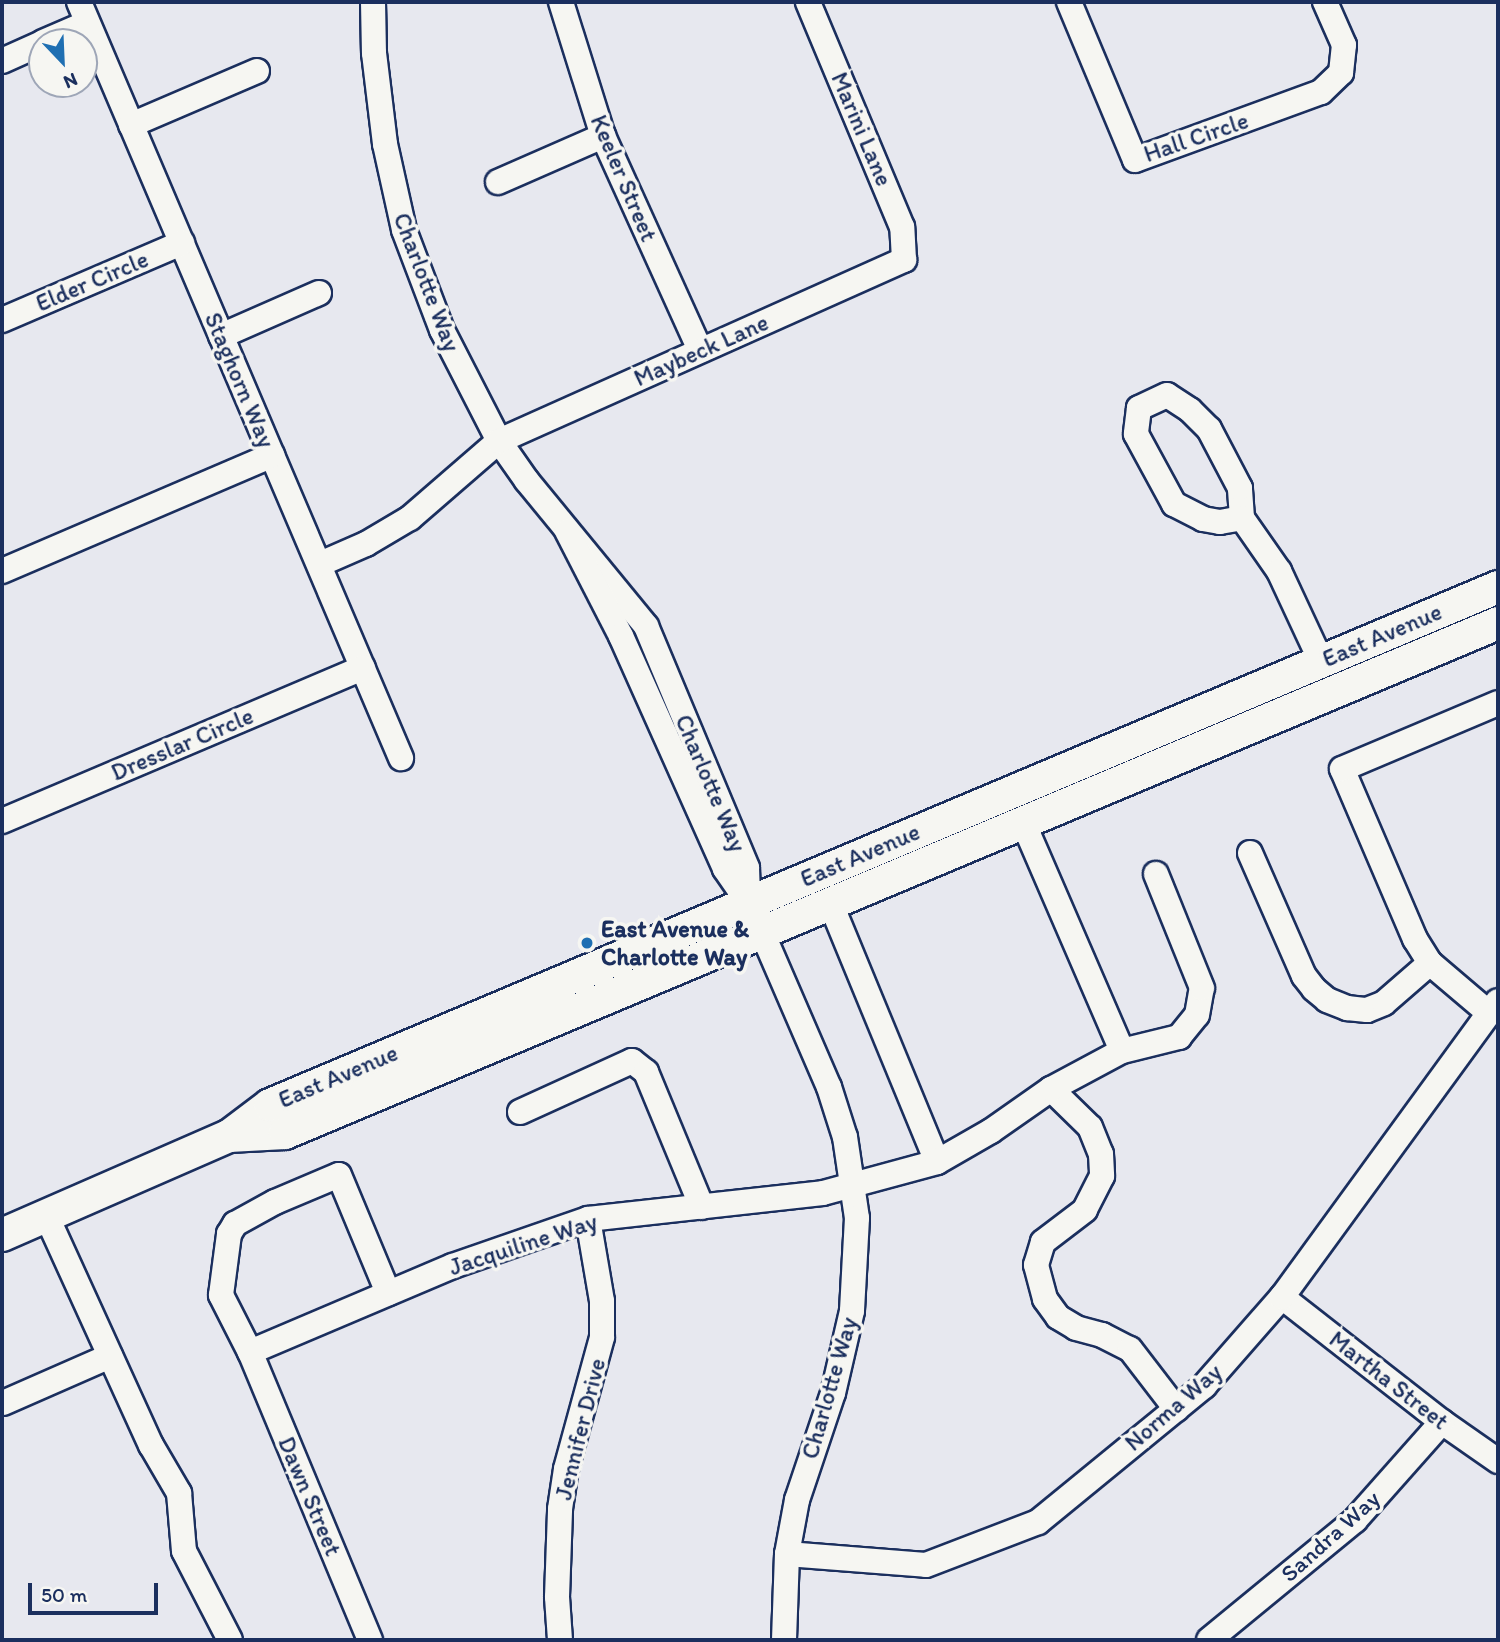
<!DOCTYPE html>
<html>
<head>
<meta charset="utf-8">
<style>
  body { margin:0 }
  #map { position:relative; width:1500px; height:1642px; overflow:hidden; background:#e7e8ef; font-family:Itim,sans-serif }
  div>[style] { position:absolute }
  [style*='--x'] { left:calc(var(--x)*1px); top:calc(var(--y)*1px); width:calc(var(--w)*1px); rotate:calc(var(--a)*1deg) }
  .roads { filter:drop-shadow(2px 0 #1b2f5e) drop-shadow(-2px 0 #1b2f5e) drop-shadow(0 2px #1b2f5e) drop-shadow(0 -2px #1b2f5e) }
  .minor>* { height:24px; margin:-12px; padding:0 12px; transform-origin:12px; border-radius:12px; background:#f6f6f2 }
  .major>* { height:32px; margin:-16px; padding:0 16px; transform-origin:16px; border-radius:16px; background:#f6f6f2 }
  .dots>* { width:19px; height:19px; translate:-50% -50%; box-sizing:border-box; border:4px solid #f6f6f2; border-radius:50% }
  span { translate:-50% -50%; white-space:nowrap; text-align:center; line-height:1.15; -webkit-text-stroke:7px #f6f6f2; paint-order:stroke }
  .street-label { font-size:24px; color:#1b2f5e }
  .poi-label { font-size:24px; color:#1b2f5e; font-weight:700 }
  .left { translate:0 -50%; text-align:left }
  .frame { position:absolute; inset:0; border:4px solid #1b2f5e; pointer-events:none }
  .north { position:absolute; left:28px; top:28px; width:70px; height:70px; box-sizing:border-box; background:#f6f6f2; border:2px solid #9ea6b7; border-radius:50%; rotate:157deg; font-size:19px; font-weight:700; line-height:28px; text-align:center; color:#1b2f5e }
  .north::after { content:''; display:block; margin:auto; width:24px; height:32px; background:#1f6fb2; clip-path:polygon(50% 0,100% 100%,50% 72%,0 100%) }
  .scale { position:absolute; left:28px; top:1583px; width:130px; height:32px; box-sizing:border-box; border:4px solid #1b2f5e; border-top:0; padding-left:9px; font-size:21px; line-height:24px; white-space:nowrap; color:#1b2f5e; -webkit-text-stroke:5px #f6f6f2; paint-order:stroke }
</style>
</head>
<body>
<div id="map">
  <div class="roads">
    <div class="minor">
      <i style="--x:79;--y:2;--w:822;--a:66.93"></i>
      <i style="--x:373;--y:2;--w:51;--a:88.9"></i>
      <i style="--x:374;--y:53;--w:92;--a:83.1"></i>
      <i style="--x:385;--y:144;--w:88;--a:77.5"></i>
      <i style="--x:404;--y:230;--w:107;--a:69.2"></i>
      <i style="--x:442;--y:330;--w:125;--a:62.8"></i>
      <i style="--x:499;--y:441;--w:49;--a:55"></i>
      <i style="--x:527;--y:481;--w:188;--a:50.6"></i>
      <i style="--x:646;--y:626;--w:262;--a:67.3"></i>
      <i style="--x:747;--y:868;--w:34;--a:88"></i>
      <i style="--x:561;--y:2;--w:140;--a:72.6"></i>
      <i style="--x:603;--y:136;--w:235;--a:65.6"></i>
      <i style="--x:1069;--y:2;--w:171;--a:67.3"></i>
      <i style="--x:1135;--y:160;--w:198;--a:-20.1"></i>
      <i style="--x:1321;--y:92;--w:28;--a:-44"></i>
      <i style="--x:1341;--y:73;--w:28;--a:-84"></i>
      <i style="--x:1344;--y:45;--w:47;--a:-113.8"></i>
      <i style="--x:43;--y:42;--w:48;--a:-23.4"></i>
      <i style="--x:2;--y:61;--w:44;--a:-24.2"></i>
      <i style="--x:131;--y:125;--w:137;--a:-23.2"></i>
      <i style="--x:498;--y:182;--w:115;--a:-23.7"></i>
      <i style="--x:2;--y:320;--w:196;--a:-23.2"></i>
      <i style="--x:221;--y:336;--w:107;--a:-23.7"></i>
      <i style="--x:1242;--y:518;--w:30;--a:-94"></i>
      <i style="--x:1240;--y:488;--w:67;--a:-117.7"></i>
      <i style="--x:1209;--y:429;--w:27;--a:-135"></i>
      <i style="--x:1190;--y:410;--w:27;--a:-147"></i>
      <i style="--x:1167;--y:395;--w:31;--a:155"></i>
      <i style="--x:1139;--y:408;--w:26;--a:97"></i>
      <i style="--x:1136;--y:434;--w:80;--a:61.5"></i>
      <i style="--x:1174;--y:504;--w:33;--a:27"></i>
      <i style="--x:1203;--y:519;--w:17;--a:10"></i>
      <i style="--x:1220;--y:522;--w:22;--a:-10"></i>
      <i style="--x:1242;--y:518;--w:65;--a:55.1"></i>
      <i style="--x:1279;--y:571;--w:99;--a:65"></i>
      <i style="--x:567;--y:531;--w:118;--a:62.8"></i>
      <i style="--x:621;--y:636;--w:255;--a:65.9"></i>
      <i style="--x:725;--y:869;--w:40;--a:55.1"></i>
      <i style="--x:748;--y:902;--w:31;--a:65"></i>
      <i style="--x:761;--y:930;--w:171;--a:66.6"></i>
      <i style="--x:829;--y:1087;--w:52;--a:72.3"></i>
      <i style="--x:845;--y:1137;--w:82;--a:81.6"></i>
      <i style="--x:857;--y:1218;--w:93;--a:93.1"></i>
      <i style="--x:852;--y:1311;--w:84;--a:103"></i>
      <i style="--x:833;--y:1393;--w:113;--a:108.6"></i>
      <i style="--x:797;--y:1500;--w:55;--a:100.5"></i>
      <i style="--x:787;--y:1554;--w:86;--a:92"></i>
      <i style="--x:320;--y:564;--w:50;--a:-23.5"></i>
      <i style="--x:366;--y:544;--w:51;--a:-30.6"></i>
      <i style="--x:410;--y:518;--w:118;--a:-40.9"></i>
      <i style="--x:499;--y:441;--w:444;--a:-24.1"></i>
      <i style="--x:904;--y:260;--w:33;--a:-93"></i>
      <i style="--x:902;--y:227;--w:244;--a:-112.7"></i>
      <i style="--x:2;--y:571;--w:294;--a:-23.2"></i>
      <i style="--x:2;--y:821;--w:392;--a:-23"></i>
      <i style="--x:1023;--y:822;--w:249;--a:66.6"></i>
      <i style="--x:1250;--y:853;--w:134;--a:66.3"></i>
      <i style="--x:1304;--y:976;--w:16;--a:52"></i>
      <i style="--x:1314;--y:989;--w:17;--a:40"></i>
      <i style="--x:1327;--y:1000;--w:22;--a:22"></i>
      <i style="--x:1347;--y:1008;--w:20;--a:6"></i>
      <i style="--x:1367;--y:1010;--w:18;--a:-22"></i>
      <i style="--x:1384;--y:1003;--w:61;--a:-41"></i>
      <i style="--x:1430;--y:963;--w:28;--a:-122"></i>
      <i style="--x:1415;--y:939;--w:185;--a:-113.2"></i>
      <i style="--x:1342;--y:769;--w:169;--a:-22.9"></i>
      <i style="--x:830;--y:902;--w:281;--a:67.6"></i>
      <i style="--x:1430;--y:963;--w:77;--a:40.3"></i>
      <i style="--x:1051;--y:1089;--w:54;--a:44.3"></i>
      <i style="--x:1090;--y:1127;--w:29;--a:68"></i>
      <i style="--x:1101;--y:1154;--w:22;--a:87"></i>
      <i style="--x:1102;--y:1176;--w:38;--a:117"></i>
      <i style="--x:1085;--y:1210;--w:53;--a:142.7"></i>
      <i style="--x:1043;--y:1242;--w:24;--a:107"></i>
      <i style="--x:1036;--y:1265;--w:35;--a:75"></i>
      <i style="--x:1045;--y:1299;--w:22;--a:54"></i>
      <i style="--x:1058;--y:1317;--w:21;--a:31"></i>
      <i style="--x:1076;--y:1328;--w:27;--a:15"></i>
      <i style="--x:1102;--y:1335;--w:31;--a:27"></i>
      <i style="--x:1130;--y:1349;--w:76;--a:52.5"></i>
      <i style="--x:520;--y:1112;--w:123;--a:-24.5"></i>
      <i style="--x:632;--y:1061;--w:18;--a:38"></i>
      <i style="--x:646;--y:1072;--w:146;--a:67.5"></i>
      <i style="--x:47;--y:1217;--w:251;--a:65.5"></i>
      <i style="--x:151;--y:1445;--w:56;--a:59.7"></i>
      <i style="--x:179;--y:1493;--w:58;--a:85.1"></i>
      <i style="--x:184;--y:1551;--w:100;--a:62.7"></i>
      <i style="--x:1282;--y:1297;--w:203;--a:38"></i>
      <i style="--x:1442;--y:1422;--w:68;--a:34.9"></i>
      <i style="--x:250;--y:1352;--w:220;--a:-23"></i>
      <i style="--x:453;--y:1266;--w:143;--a:-19.2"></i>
      <i style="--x:588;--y:1219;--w:236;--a:-6.3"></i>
      <i style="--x:823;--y:1193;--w:118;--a:-15.2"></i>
      <i style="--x:937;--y:1162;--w:62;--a:-29.9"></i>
      <i style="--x:991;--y:1131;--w:73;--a:-35"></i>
      <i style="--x:1051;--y:1089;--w:81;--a:-28.2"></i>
      <i style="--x:1122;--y:1051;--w:59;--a:-13.8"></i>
      <i style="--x:1179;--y:1037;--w:28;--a:-51"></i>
      <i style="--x:1197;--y:1015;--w:27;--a:-80"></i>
      <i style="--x:1202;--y:988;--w:123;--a:-112"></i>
      <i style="--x:3;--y:1403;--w:117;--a:-23.7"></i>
      <i style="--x:787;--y:1554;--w:139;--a:4.5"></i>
      <i style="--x:926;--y:1565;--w:120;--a:-21"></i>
      <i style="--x:1038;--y:1522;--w:215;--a:-39.3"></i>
      <i style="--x:1204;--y:1386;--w:118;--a:-48.8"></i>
      <i style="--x:1282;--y:1297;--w:366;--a:-53.9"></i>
      <i style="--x:370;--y:1640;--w:312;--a:-112.6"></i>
      <i style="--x:250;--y:1352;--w:64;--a:-117"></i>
      <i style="--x:221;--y:1295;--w:62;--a:-82.5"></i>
      <i style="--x:229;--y:1234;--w:12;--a:-59"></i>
      <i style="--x:235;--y:1224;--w:46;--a:-28.8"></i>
      <i style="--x:275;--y:1202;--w:69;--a:-22.9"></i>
      <i style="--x:339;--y:1175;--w:128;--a:67.4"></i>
      <i style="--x:560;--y:1640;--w:43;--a:-94"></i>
      <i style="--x:557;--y:1597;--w:88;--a:-88"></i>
      <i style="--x:560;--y:1509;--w:40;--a:-81.5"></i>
      <i style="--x:566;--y:1469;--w:137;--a:-74.7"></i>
      <i style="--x:602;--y:1337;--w:36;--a:-90"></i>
      <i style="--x:602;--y:1301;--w:83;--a:-99.7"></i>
      <i style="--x:1209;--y:1640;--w:189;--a:-39.4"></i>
      <i style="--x:1355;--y:1520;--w:131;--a:-48.4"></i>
    </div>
    <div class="major">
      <i style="--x:229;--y:1136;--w:56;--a:-3.1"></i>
      <i style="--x:285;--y:1133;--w:1316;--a:-22.8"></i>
      <i style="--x:2;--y:1235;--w:248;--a:-23.6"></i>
      <i style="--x:229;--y:1136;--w:51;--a:-37.1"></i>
      <i style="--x:270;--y:1105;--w:1333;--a:-22.87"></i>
    </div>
  </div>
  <div class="dots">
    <i style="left:587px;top:943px;background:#1f6fb2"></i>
  </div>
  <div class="street-label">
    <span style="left:862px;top:129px;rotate:67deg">Marini Lane</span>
    <span style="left:1196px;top:137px;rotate:-19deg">Hall Circle</span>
    <span style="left:624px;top:178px;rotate:67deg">Keeler Street</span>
    <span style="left:92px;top:281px;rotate:-23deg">Elder Circle</span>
    <span style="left:427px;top:282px;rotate:69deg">Charlotte Way</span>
    <span style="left:701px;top:350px;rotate:-24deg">Maybeck Lane</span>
    <span style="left:240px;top:380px;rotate:67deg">Staghorn Way</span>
    <span style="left:1382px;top:635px;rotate:-23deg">East Avenue</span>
    <span style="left:182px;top:744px;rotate:-23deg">Dresslar Circle</span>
    <span style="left:711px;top:783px;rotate:67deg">Charlotte Way</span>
    <span style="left:860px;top:855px;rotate:-23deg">East Avenue</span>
    <span style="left:338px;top:1076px;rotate:-23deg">East Avenue</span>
    <span style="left:523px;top:1244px;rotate:-18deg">Jacquiline Way</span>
    <span style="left:1389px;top:1380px;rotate:38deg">Martha Street</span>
    <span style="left:829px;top:1388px;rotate:-74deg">Charlotte Way</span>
    <span style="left:1173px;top:1407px;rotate:-41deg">Norma Way</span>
    <span style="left:580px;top:1429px;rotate:-76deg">Jennifer Drive</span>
    <span style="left:310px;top:1496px;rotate:67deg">Dawn Street</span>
    <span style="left:1330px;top:1536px;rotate:-42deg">Sandra Way</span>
  </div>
  <div class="poi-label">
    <span class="left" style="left:601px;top:943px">East Avenue &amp;<br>Charlotte Way</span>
  </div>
  <div class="frame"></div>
  <div class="north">N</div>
  <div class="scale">50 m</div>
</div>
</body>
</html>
